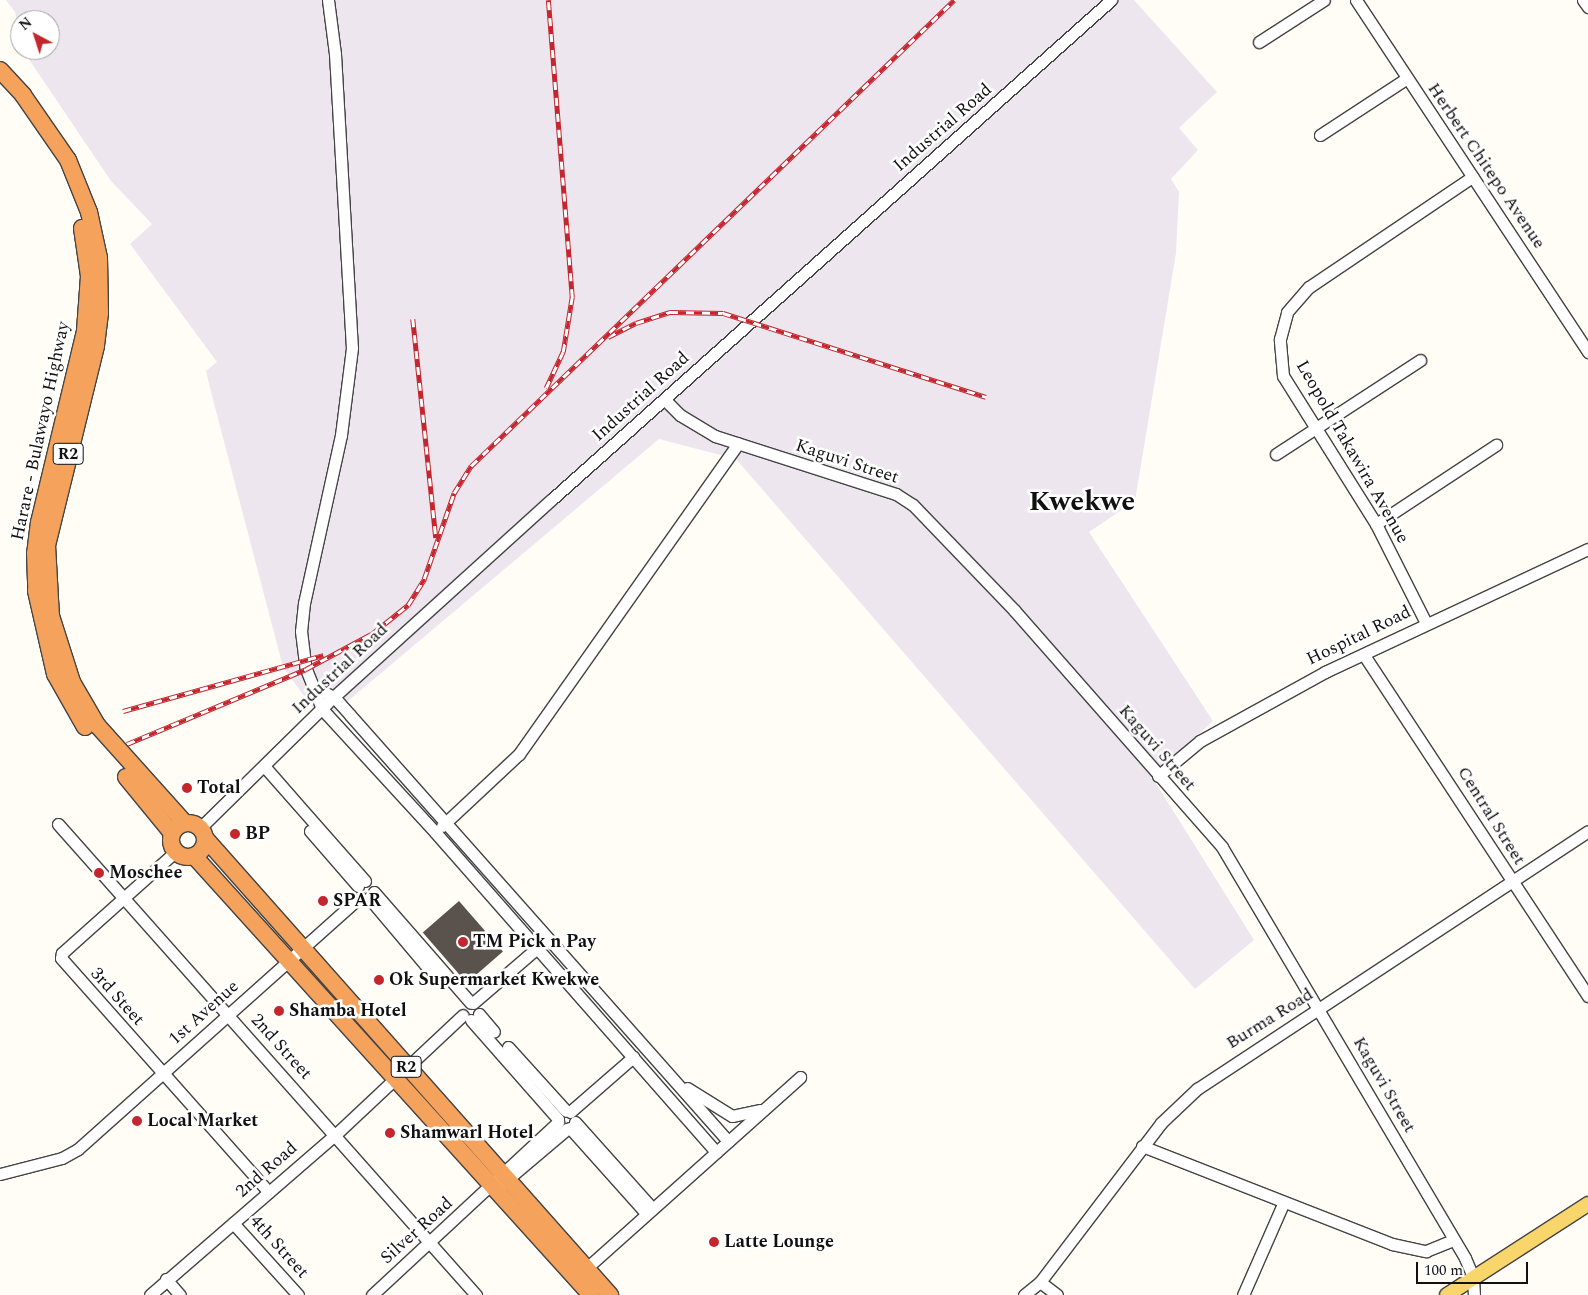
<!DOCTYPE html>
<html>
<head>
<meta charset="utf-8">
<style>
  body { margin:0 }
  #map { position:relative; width:1588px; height:1295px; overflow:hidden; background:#fffdf5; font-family:Spectral,serif }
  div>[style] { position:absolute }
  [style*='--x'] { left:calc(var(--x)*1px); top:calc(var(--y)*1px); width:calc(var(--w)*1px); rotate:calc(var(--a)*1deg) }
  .industrial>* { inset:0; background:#eee6ef }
  .building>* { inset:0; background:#5a524d; transform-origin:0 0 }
  .roads { filter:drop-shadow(1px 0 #444) drop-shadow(-1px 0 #444) drop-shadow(0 1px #444) drop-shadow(0 -1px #444) }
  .minor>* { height:11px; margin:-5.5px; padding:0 5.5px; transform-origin:5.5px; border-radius:5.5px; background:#fff }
  .major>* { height:14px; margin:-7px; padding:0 7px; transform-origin:7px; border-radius:7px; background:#f9d66b }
  .highway>* { height:16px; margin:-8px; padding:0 8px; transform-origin:8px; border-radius:8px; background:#f5a25d }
  .highway>.ring { margin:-8px; padding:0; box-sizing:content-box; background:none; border:16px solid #f5a25d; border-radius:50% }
  .rail>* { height:4.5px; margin-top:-2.25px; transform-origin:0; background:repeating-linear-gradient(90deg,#fff 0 8px,#c4262e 0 16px); box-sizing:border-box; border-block:1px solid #c4262e }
  .dots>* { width:14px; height:14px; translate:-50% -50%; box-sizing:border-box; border:2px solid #fff; border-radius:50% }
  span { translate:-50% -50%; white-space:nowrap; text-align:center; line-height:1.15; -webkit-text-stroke:5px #fff; paint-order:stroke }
  .shield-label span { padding:1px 4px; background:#fff; border:1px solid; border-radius:4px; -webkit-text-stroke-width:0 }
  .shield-label { font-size:16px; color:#111; font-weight:700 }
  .street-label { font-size:18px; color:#111 }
  .poi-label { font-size:18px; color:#111; font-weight:700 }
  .left { translate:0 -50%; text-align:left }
  .town-label { font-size:28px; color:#111; font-weight:700 }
  .north { position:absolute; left:10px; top:10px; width:50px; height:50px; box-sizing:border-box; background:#fff; border:1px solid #a0a0a0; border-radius:50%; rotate:320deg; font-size:14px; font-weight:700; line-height:20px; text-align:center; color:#111 }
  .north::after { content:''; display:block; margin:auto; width:18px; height:22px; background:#c4262e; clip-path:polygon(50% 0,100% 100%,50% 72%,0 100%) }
  .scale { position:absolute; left:1416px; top:1262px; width:112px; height:22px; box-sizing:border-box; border:2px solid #111; border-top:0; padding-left:6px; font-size:15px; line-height:18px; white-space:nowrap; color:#111; -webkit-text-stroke:4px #fff; paint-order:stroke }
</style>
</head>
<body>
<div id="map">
  <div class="industrial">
    <i style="clip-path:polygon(6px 0,1134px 0,1217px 92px,1179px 128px,1198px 150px,1171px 179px,1179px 192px,1176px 253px,1135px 501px,1089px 532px,1213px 721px,1152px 777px,1254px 940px,1195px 989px,736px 459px,659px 439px,323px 722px,283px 667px,211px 392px,206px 371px,217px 362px,130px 244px,152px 224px,111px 181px,24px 52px,50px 50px,50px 20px,20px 20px,20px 35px,15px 12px)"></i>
  </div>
  <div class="building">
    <i style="left:459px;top:901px;width:67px;height:48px;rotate:49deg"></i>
  </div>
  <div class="roads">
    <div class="minor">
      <i style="--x:328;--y:0;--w:54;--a:82.6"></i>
      <i style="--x:335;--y:54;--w:294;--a:86.7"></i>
      <i style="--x:352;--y:348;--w:88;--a:97.2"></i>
      <i style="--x:341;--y:435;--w:172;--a:102.4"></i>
      <i style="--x:304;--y:603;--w:28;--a:96"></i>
      <i style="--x:301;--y:631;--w:38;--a:83"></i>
      <i style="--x:306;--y:669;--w:43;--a:68.2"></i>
      <i style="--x:322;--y:709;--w:167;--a:47.4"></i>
      <i style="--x:435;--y:832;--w:426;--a:48.7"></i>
      <i style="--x:1356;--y:0;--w:422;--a:56.6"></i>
      <i style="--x:1583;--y:0;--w:9;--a:54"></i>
      <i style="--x:1259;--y:42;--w:77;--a:-32.9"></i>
      <i style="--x:1320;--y:135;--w:104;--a:-33.2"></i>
      <i style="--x:665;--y:400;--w:21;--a:45"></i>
      <i style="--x:680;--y:415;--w:41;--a:31"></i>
      <i style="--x:715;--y:436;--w:190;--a:17.8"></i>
      <i style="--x:896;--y:494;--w:20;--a:33"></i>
      <i style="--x:913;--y:505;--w:146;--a:46.1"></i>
      <i style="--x:1014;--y:610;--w:315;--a:48.7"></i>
      <i style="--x:1222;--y:847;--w:477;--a:59.4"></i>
      <i style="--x:1465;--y:1258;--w:21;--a:67"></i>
      <i style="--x:1473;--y:1277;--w:18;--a:87"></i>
      <i style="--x:1276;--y:454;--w:172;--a:-33.1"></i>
      <i style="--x:1376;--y:524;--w:144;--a:-33.4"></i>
      <i style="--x:1426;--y:623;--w:111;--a:-116.8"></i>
      <i style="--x:1376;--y:524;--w:175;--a:-122.1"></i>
      <i style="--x:1283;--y:376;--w:37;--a:-95"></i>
      <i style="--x:1280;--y:339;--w:28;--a:-75"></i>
      <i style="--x:1287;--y:312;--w:33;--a:-49"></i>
      <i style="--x:1309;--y:287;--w:197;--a:-34"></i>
      <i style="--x:1364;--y:655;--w:408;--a:56.7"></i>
      <i style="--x:316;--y:688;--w:20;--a:27"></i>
      <i style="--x:334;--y:697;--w:24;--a:48"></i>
      <i style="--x:350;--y:715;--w:570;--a:48.42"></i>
      <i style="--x:264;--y:766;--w:153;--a:48.7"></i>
      <i style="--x:1158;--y:776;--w:55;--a:-39.8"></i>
      <i style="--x:1200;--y:741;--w:143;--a:-28.9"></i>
      <i style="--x:1325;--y:672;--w:290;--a:-25.1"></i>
      <i style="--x:58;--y:824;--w:630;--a:48.41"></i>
      <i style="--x:442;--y:826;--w:105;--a:-43.1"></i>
      <i style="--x:519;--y:754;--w:380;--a:-54.8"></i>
      <i style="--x:200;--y:828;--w:178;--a:-44.5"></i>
      <i style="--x:327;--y:703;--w:302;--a:-42.2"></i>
      <i style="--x:551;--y:500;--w:751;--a:-41.76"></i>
      <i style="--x:310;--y:831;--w:73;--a:48.9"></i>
      <i style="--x:175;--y:852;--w:152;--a:138.2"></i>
      <i style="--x:62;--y:953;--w:5;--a:101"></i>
      <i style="--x:61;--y:958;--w:313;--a:48.4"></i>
      <i style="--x:374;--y:892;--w:147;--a:48.9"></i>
      <i style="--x:369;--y:898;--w:99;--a:49.9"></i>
      <i style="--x:473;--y:1003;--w:84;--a:-40.7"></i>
      <i style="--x:479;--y:1014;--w:23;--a:50"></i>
      <i style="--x:471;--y:1020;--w:132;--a:48.7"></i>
      <i style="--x:508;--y:1047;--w:86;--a:47.8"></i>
      <i style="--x:687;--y:1088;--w:53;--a:31.9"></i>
      <i style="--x:732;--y:1116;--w:29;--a:-12"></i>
      <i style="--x:570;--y:1112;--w:84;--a:-41.1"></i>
      <i style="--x:575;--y:1122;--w:115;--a:48.2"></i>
      <i style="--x:570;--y:1128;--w:115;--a:48.2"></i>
      <i style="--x:1142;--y:1146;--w:269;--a:21.4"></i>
      <i style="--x:1392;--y:1244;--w:35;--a:12"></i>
      <i style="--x:1426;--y:1251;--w:29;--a:-22"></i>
      <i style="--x:0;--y:1174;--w:64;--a:-14.5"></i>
      <i style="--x:62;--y:1158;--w:18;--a:-29"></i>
      <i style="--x:78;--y:1149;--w:378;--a:-41.8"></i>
      <i style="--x:503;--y:1183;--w:84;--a:-40.2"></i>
      <i style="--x:233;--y:1223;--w:97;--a:47.9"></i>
      <i style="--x:581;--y:1273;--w:294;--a:-41.8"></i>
      <i style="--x:166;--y:1279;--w:21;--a:49"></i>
      <i style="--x:1040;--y:1282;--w:21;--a:37"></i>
      <i style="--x:150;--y:1295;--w:245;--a:-40.9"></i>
      <i style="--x:335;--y:1135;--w:175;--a:-43.2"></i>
      <i style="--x:372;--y:1295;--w:254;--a:-42.9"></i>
      <i style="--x:1024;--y:1295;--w:21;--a:-39"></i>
      <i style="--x:1040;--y:1282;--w:200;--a:-52.7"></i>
      <i style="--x:1161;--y:1123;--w:50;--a:-43.4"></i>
      <i style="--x:1197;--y:1089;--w:468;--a:-33.4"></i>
      <i style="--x:1243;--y:1295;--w:99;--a:-66.3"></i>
    </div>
    <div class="major">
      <i style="--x:1447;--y:1295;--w:168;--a:-32.8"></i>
    </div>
    <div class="highway">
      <i style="--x:0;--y:70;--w:34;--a:47"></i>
      <i style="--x:23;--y:95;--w:79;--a:55.3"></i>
      <i style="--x:68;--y:160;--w:56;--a:68"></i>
      <i style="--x:89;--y:212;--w:47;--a:77.7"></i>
      <i style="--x:99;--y:258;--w:55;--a:89"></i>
      <i style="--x:100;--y:313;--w:33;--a:97"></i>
      <i style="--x:96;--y:346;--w:205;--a:103.8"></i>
      <i style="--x:47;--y:545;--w:71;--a:86.8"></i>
      <i style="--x:51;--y:616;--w:69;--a:72.3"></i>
      <i style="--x:72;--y:682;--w:50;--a:59.8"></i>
      <i style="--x:97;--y:725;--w:132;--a:48.1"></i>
      <i style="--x:82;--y:228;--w:49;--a:81.7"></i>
      <i style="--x:89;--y:276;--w:55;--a:94.2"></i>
      <i style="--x:85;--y:331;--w:196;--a:103.5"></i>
      <i style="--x:39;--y:522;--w:31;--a:97"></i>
      <i style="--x:35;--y:553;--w:38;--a:88"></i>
      <i style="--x:36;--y:591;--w:85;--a:77.1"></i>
      <i style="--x:55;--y:674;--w:61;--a:60.5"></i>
      <i style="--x:126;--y:777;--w:72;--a:50.6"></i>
      <i class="ring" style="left:171px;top:823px;width:18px;height:18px"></i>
      <i style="--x:205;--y:838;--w:611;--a:48.45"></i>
      <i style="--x:194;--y:856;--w:592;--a:47.88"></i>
    </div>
  </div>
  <div class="rail">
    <i style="--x:413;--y:319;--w:220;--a:84"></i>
    <i style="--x:608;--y:337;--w:31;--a:-27"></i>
    <i style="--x:636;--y:323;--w:36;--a:-18"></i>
    <i style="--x:670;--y:312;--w:53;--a:1.1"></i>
    <i style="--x:723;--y:313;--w:276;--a:17.7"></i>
    <i style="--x:546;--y:388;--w:40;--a:-65"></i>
    <i style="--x:563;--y:352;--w:56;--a:-80.7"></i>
    <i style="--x:572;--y:297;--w:298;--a:-94.6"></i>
    <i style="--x:123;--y:711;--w:208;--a:-15.6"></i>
    <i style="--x:127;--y:744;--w:194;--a:-22.7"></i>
    <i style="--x:306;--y:669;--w:76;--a:-28.2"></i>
    <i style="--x:373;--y:633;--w:45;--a:-38.7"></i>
    <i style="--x:408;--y:605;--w:31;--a:-58"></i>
    <i style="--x:424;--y:579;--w:91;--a:-70.8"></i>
    <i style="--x:454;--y:493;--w:32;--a:-58"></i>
    <i style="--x:471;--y:466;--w:671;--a:-43.97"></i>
  </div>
  <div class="dots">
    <i style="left:187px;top:788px;background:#c4262e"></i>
    <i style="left:235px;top:834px;background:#c4262e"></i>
    <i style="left:99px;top:873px;background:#c4262e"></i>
    <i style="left:323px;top:901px;background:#c4262e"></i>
    <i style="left:463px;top:942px;background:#c4262e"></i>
    <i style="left:379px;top:980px;background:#c4262e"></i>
    <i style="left:279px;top:1011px;background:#c4262e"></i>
    <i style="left:137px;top:1121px;background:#c4262e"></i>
    <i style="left:390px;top:1133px;background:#c4262e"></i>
    <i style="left:714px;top:1242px;background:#c4262e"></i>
  </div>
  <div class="shield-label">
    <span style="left:68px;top:454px">R2</span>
    <span style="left:406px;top:1067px">R2</span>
  </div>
  <div class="street-label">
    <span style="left:943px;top:128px;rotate:-41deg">Industrial Road</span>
    <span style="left:1486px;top:166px;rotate:56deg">Herbert Chitepo Avenue</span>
    <span style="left:641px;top:397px;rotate:-42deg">Industrial Road</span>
    <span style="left:41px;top:431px;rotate:-78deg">Harare - Bulawayo Highway</span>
    <span style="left:1352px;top:452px;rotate:60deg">Leopold Takawira Avenue</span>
    <span style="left:847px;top:462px;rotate:18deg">Kaguvi Street</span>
    <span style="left:1359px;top:636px;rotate:-26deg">Hospital Road</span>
    <span style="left:340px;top:669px;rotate:-43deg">Industrial Road</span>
    <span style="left:1157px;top:748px;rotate:49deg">Kaguvi Street</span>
    <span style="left:1491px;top:816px;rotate:58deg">Central Street</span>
    <span style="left:117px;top:997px;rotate:48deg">3rd Steet</span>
    <span style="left:204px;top:1013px;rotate:-42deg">1st Avenue</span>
    <span style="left:1270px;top:1019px;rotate:-32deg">Burma Road</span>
    <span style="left:281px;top:1047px;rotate:48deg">2nd Street</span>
    <span style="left:1384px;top:1085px;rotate:60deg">Kaguvi Street</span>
    <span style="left:267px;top:1170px;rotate:-41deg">2nd Road</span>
    <span style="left:417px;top:1231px;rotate:-42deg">Silver Road</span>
    <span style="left:279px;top:1247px;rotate:48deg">4th Street</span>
  </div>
  <div class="poi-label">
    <span class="left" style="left:197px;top:788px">Total</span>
    <span class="left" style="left:245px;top:834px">BP</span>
    <span class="left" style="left:109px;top:873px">Moschee</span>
    <span class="left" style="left:333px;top:901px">SPAR</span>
    <span class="left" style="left:473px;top:942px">TM Pick n Pay</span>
    <span class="left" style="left:389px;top:980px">Ok Supermarket Kwekwe</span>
    <span class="left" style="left:289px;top:1011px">Shamba Hotel</span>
    <span class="left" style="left:147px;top:1121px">Local Market</span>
    <span class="left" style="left:400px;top:1133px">Shamwarl Hotel</span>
    <span class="left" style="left:724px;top:1242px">Latte Lounge</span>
  </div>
  <div class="town-label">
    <span style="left:1082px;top:502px">Kwekwe</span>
  </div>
  <div class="north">N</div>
  <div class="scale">100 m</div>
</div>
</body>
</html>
